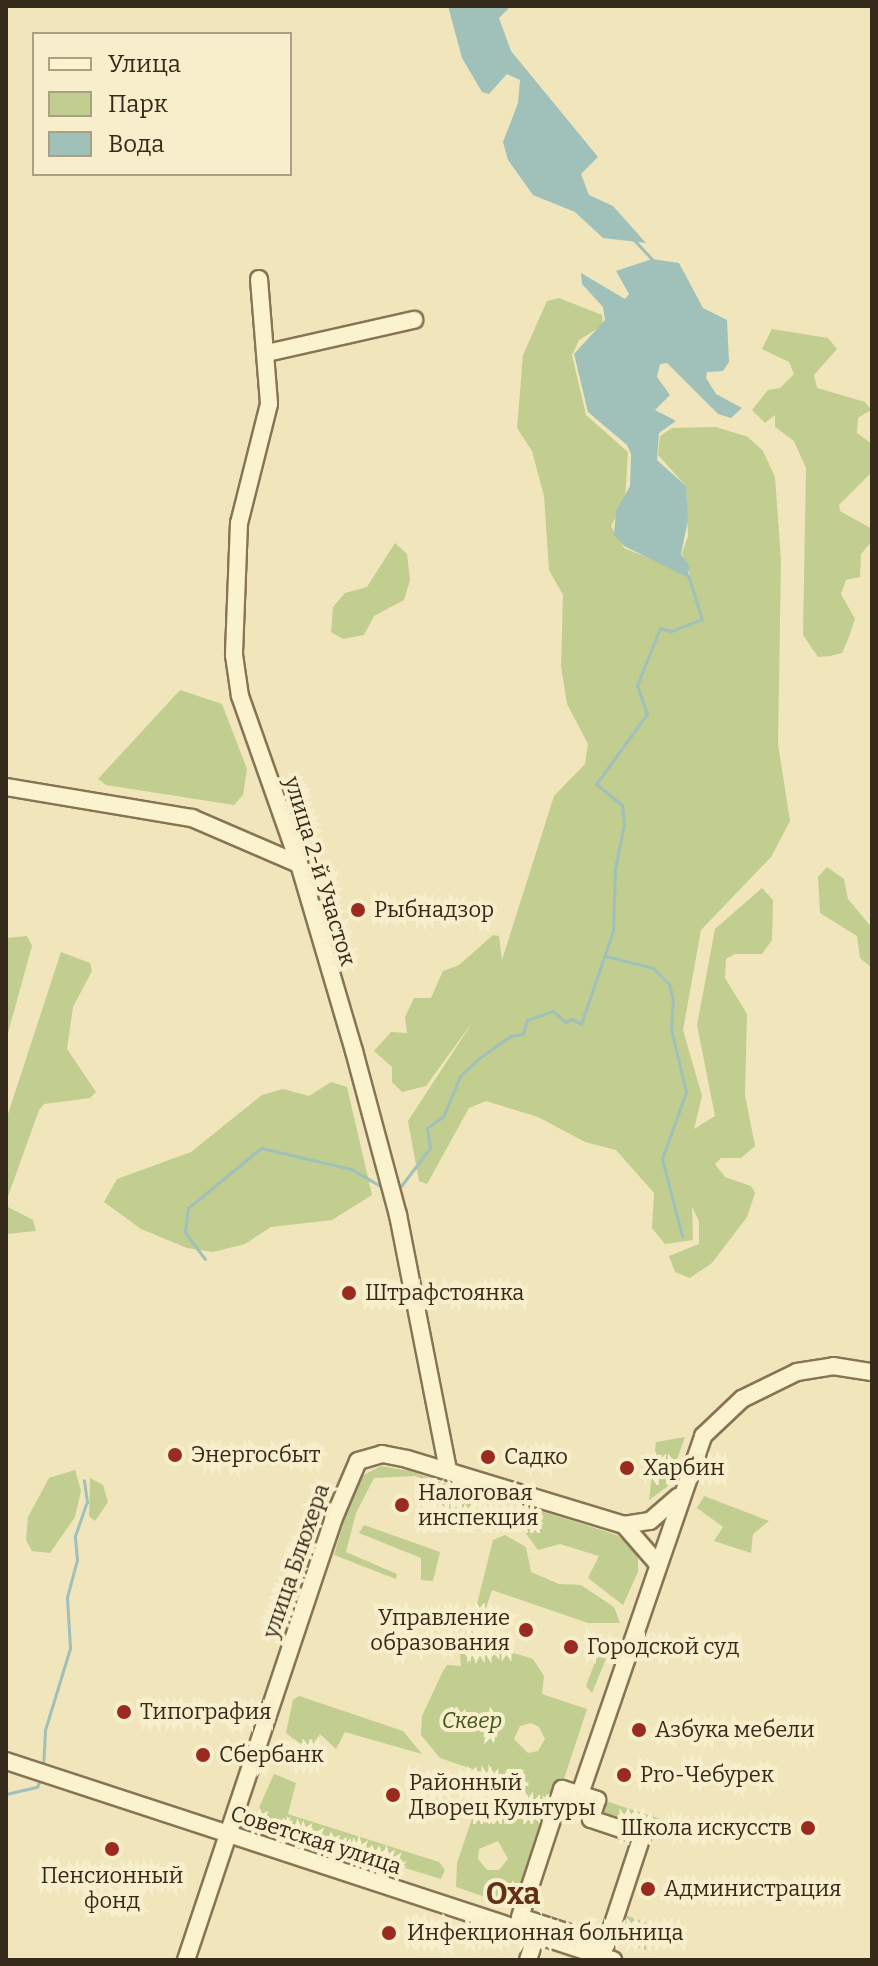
<!DOCTYPE html>
<html>
<head>
<meta charset="utf-8">
<style>
  body { margin:0 }
  #map { position:relative; width:878px; height:1966px; overflow:hidden; background:#f0e5bb; font-family:Bitter,serif }
  div>[style] { position:absolute }
  [style*='--x'] { left:calc(var(--x)*1px); top:calc(var(--y)*1px); width:calc(var(--w)*1px); rotate:calc(var(--a)*1deg) }
  .green>* { inset:0; background:#c1ce8f; transform-origin:0 0 }
  .water>* { inset:0; background:#a0c0ba }
  .stream>* { height:3px; margin:-1.5px; padding:0 1.5px; transform-origin:1.5px; border-radius:1.5px; background:#a0c0ba }
  .roads { filter:drop-shadow(2px 0 #887454) drop-shadow(-2px 0 #887454) drop-shadow(0 2px #887454) drop-shadow(0 -2px #887454) }
  .minor>* { height:16px; margin:-8px; padding:0 8px; transform-origin:8px; border-radius:8px; background:#fbf2ce }
  .dots>* { width:22px; height:22px; translate:-50% -50%; box-sizing:border-box; border:4px solid #f7eecb; border-radius:50% }
  span { translate:-50% -50%; white-space:nowrap; text-align:center; line-height:1.15; -webkit-text-stroke:8px #f7eecb; paint-order:stroke }
  .street-label { font-size:22px; color:#362a1a }
  .poi-label { font-size:22px; color:#362a1a }
  .left { translate:0 -50%; text-align:left }
  .right { translate:-100% -50%; text-align:right }
  .park-label { font-size:22px; color:#42541f; font-style:italic }
  .district-label { font-size:30px; color:#652f17; font-weight:700 }
  .frame { position:absolute; inset:0; border:8px solid #362a1a; pointer-events:none }
  .legend { position:absolute; left:32px; top:32px; width:260px; height:144px; box-sizing:border-box; background:#f7eecb; border:2px solid #aaa084; margin:0; padding:10px 14px; list-style:none; font-size:24px; color:#362a1a }
  .legend li { display:flex; align-items:center; gap:16px; height:40px }
  .legend b { width:40px; border:2px solid #aaa084 }
</style>
</head>
<body>
<div id="map">
  <div class="green">
    <i style="clip-path:polygon(559px 298px,602px 315px,603px 325px,579px 340px,572px 355px,586px 415px,628px 452px,625px 500px,611px 526px,624px 548px,690px 575px,682px 553px,688px 536px,686px 486px,658px 455px,660px 436px,672px 428px,716px 427px,748px 437px,763px 451px,775px 477px,781px 560px,778px 744px,790px 821px,771px 857px,701px 930px,683px 1030px,702px 1096px,694px 1129px,715px 1116px,697px 1025px,715px 929px,762px 888px,773px 900px,772px 940px,762px 954px,735px 954px,726px 959px,725px 978px,747px 1014px,745px 1095px,755px 1146px,741px 1158px,721px 1158px,715px 1164px,725px 1177px,751px 1186px,755px 1193px,747px 1217px,712px 1263px,690px 1278px,675px 1272px,669px 1256px,699px 1244px,699px 1221px,692px 1207px,693px 1240px,665px 1244px,652px 1228px,654px 1193px,616px 1150px,585px 1142px,538px 1117px,486px 1101px,469px 1108px,427px 1184px,419px 1181px,408px 1121px,474px 1020px,426px 1086px,402px 1092px,392px 1082px,392px 1067px,374px 1051px,391px 1032px,407px 1033px,405px 1017px,414px 998px,431px 998px,443px 971px,459px 965px,493px 935px,499px 936px,502px 960px,554px 796px,585px 764px,588px 744px,567px 704px,561px 666px,563px 595px,549px 570px,544px 496px,532px 451px,517px 428px,523px 355px,547px 301px)"></i>
    <i style="clip-path:polygon(772px 329px,828px 338px,837px 349px,814px 375px,817px 388px,865px 402px,871px 410px,858px 418px,857px 433px,872px 444px,872px 472px,839px 505px,840px 511px,872px 529px,872px 541px,861px 554px,860px 577px,846px 580px,841px 594px,855px 619px,849px 637px,842px 653px,830px 656px,818px 657px,803px 635px,806px 468px,794px 441px,775px 427px,775px 415px,765px 423px,752px 410px,768px 390px,780px 388px,794px 374px,789px 362px,762px 349px)"></i>
    <i style="clip-path:polygon(395px 543px,407px 554px,410px 580px,404px 600px,374px 616px,364px 635px,343px 639px,331px 632px,333px 607px,345px 593px,367px 587px)"></i>
    <i style="clip-path:polygon(180px 690px,222px 704px,247px 769px,243px 795px,234px 805px,106px 785px,98px 779px)"></i>
    <i style="clip-path:polygon(827px 867px,844px 879px,848px 899px,872px 928px,872px 968px,860px 958px,857px 936px,820px 913px,818px 877px)"></i>
    <i style="clip-path:polygon(27px 936px,32px 946px,6px 1040px,6px 938px)"></i>
    <i style="clip-path:polygon(61px 952px,90px 963px,92px 971px,73px 1007px,67px 1049px,96px 1092px,90px 1098px,44px 1104px,39px 1110px,6px 1202px,6px 1120px)"></i>
    <i style="clip-path:polygon(331px 1082px,347px 1087px,372px 1195px,332px 1220px,271px 1227px,245px 1244px,213px 1252px,187px 1248px,141px 1229px,104px 1202px,117px 1179px,191px 1152px,262px 1095px,283px 1089px,309px 1096px)"></i>
    <i style="clip-path:polygon(6px 1206px,33px 1220px,36px 1231px,6px 1234px)"></i>
    <i style="clip-path:polygon(685px 1437px,667px 1487px,649px 1500px,656px 1442px)"></i>
    <i style="clip-path:polygon(381px 1466px,410px 1471px,478px 1495px,467px 1522px,442px 1505px,434px 1484px,415px 1476px,374px 1478px,356px 1513px,346px 1552px,397px 1574px,396px 1579px,334px 1555px,356px 1479px)"></i>
    <i style="clip-path:polygon(75px 1470px,81px 1491px,75px 1517px,50px 1553px,32px 1551px,26px 1540px,28px 1517px,49px 1478px)"></i>
    <i style="clip-path:polygon(90px 1478px,103px 1485px,108px 1502px,95px 1521px,89px 1516px)"></i>
    <i style="clip-path:polygon(704px 1496px,769px 1521px,753px 1534px,751px 1553px,714px 1541px,723px 1527px,697px 1508px)"></i>
    <i style="clip-path:polygon(528px 1507px,617px 1535px,638px 1552px,638px 1572px,623px 1605px,588px 1578px,599px 1556px,560px 1544px,538px 1550px,522px 1528px)"></i>
    <i style="clip-path:polygon(364px 1525px,440px 1552px,433px 1581px,421px 1580px,421px 1558px,359px 1533px)"></i>
    <i style="clip-path:polygon(505px 1535px,526px 1547px,531px 1572px,559px 1584px,581px 1585px,614px 1607px,620px 1623px,588px 1623px,492px 1590px,475px 1640px,468px 1640px,493px 1540px)"></i>
    <i style="clip-path:polygon(604px 1638px,612px 1644px,592px 1693px,586px 1686px)"></i>
    <i style="clip-path:polygon(evenodd,467px 1648px,501px 1649px,533px 1659px,544px 1676px,542px 1694px,587px 1709px,521px 1909px,456px 1887px,457px 1863px,487px 1774px,440px 1758px,421px 1735px,422px 1716px,443px 1671px,447px 1665px,461px 1666px,460px 1653px,467px 1648px,531px 1723px,539px 1727px,545px 1739px,538px 1751px,528px 1753px,514px 1739px,520px 1726px,531px 1723px,467px 1648px,509px 1783px,522px 1788px,526px 1797px,521px 1810px,512px 1814px,496px 1802px,497px 1792px,509px 1783px,467px 1648px,498px 1841px,508px 1859px,499px 1870px,487px 1870px,478px 1859px,479px 1849px,498px 1841px)"></i>
    <i style="clip-path:polygon(299px 1696px,403px 1731px,422px 1754px,345px 1732px,336px 1749px,320px 1734px,310px 1748px,299px 1743px,286px 1733px,293px 1700px)"></i>
    <i style="clip-path:polygon(274px 1774px,296px 1783px,288px 1814px,439px 1862px,445px 1870px,441px 1879px,259px 1823px,257px 1812px)"></i>
    <i style="clip-path:polygon(600px 1799px,663px 1820px,679px 1836px,648px 1828px,642px 1836px,591px 1819px)"></i>
    <i style="left:617px;top:1912px;width:40px;height:26px;rotate:20deg"></i>
  </div>
  <div class="water">
    <i style="clip-path:polygon(448px 6px,511px 6px,499px 18px,511px 51px,598px 157px,581px 174px,589px 195px,613px 206px,646px 243px,603px 238px,575px 212px,533px 195px,508px 160px,503px 142px,518px 103px,520px 80px,507px 74px,489px 94px,482px 92px,462px 58px)"></i>
    <i style="clip-path:polygon(652px 259px,679px 263px,703px 308px,727px 320px,729px 362px,723px 371px,707px 372px,706px 378px,716px 394px,742px 408px,731px 418px,718px 414px,667px 363px,660px 364px,657px 377px,670px 395px,655px 410px,676px 421px,659px 433px,657px 460px,686px 486px,688px 520px,681px 554px,690px 567px,687px 577px,624px 546px,614px 535px,616px 511px,630px 486px,631px 454px,627px 445px,588px 412px,574px 354px,605px 320px,603px 307px,582px 284px,581px 273px,625px 299px,629px 294px,616px 271px)"></i>
  </div>
  <div class="stream">
    <i style="--x:635;--y:241;--w:25;--a:47"></i>
    <i style="--x:606;--y:956;--w:49;--a:14.3"></i>
    <i style="--x:653;--y:968;--w:23;--a:45"></i>
    <i style="--x:669;--y:984;--w:16;--a:76"></i>
    <i style="--x:673;--y:1000;--w:29;--a:94"></i>
    <i style="--x:671;--y:1029;--w:65;--a:76.6"></i>
    <i style="--x:686;--y:1092;--w:71;--a:109.7"></i>
    <i style="--x:662;--y:1159;--w:80;--a:75.4"></i>
    <i style="--x:401;--y:1186;--w:48;--a:-52.7"></i>
    <i style="--x:430;--y:1148;--w:20;--a:-99"></i>
    <i style="--x:427;--y:1128;--w:19;--a:-35"></i>
    <i style="--x:443;--y:1117;--w:44;--a:-67.5"></i>
    <i style="--x:460;--y:1076;--w:26;--a:-43"></i>
    <i style="--x:479;--y:1058;--w:38;--a:-35"></i>
    <i style="--x:510;--y:1036;--w:13;--a:-9"></i>
    <i style="--x:523;--y:1034;--w:15;--a:-74"></i>
    <i style="--x:527;--y:1020;--w:28;--a:-19"></i>
    <i style="--x:553;--y:1011;--w:16;--a:43"></i>
    <i style="--x:565;--y:1022;--w:8;--a:-23"></i>
    <i style="--x:572;--y:1019;--w:10;--a:29"></i>
    <i style="--x:581;--y:1024;--w:98;--a:-71"></i>
    <i style="--x:613;--y:931;--w:62;--a:-88.2"></i>
    <i style="--x:615;--y:869;--w:46;--a:-78.7"></i>
    <i style="--x:624;--y:824;--w:19;--a:-96"></i>
    <i style="--x:622;--y:805;--w:33;--a:-141"></i>
    <i style="--x:596;--y:784;--w:87;--a:-53.9"></i>
    <i style="--x:647;--y:714;--w:31;--a:-109"></i>
    <i style="--x:637;--y:685;--w:61;--a:-68"></i>
    <i style="--x:660;--y:628;--w:11;--a:15"></i>
    <i style="--x:671;--y:631;--w:33;--a:-21"></i>
    <i style="--x:702;--y:619;--w:46;--a:-107.7"></i>
    <i style="--x:205;--y:1259;--w:34;--a:-127"></i>
    <i style="--x:185;--y:1232;--w:24;--a:-83"></i>
    <i style="--x:188;--y:1208;--w:94;--a:-39.4"></i>
    <i style="--x:261;--y:1148;--w:92;--a:13.1"></i>
    <i style="--x:351;--y:1169;--w:34;--a:30"></i>
    <i style="--x:43;--y:1769;--w:39;--a:-87"></i>
    <i style="--x:45;--y:1730;--w:86;--a:-73"></i>
    <i style="--x:70;--y:1648;--w:51;--a:-93.4"></i>
    <i style="--x:67;--y:1597;--w:38;--a:-75"></i>
    <i style="--x:77;--y:1560;--w:24;--a:-95"></i>
    <i style="--x:75;--y:1536;--w:36;--a:-71"></i>
    <i style="--x:87;--y:1502;--w:22;--a:-98"></i>
    <i style="--x:6;--y:1794;--w:32;--a:-13"></i>
    <i style="--x:37;--y:1787;--w:8;--a:-67"></i>
  </div>
  <div class="roads">
    <div class="minor">
      <i style="--x:259;--y:279;--w:125;--a:85.4"></i>
      <i style="--x:269;--y:404;--w:123;--a:104.1"></i>
      <i style="--x:239;--y:523;--w:132;--a:92.2"></i>
      <i style="--x:234;--y:655;--w:41;--a:81.7"></i>
      <i style="--x:240;--y:696;--w:178;--a:70.6"></i>
      <i style="--x:299;--y:864;--w:195;--a:73.6"></i>
      <i style="--x:354;--y:1051;--w:170;--a:75"></i>
      <i style="--x:398;--y:1215;--w:260;--a:78.9"></i>
      <i style="--x:267;--y:353;--w:151;--a:-12.7"></i>
      <i style="--x:6;--y:787;--w:189;--a:9.5"></i>
      <i style="--x:192;--y:818;--w:116;--a:23.3"></i>
      <i style="--x:624;--y:1525;--w:49;--a:49.1"></i>
      <i style="--x:6;--y:1761;--w:639;--a:18.15"></i>
      <i style="--x:562;--y:1789;--w:37;--a:17"></i>
      <i style="--x:597;--y:1800;--w:20;--a:108"></i>
      <i style="--x:591;--y:1819;--w:54;--a:18.4"></i>
      <i style="--x:642;--y:1836;--w:115;--a:108.3"></i>
      <i style="--x:606;--y:1945;--w:90;--a:-162"></i>
      <i style="--x:520;--y:1917;--w:135;--a:-71.8"></i>
      <i style="--x:580;--y:1794;--w:379;--a:-71"></i>
      <i style="--x:703;--y:1436;--w:54;--a:-43.5"></i>
      <i style="--x:742;--y:1399;--w:61;--a:-26.1"></i>
      <i style="--x:797;--y:1372;--w:36;--a:-9"></i>
      <i style="--x:833;--y:1366;--w:39;--a:9"></i>
      <i style="--x:186;--y:1960;--w:464;--a:-71.5"></i>
      <i style="--x:333;--y:1520;--w:64;--a:-67"></i>
      <i style="--x:358;--y:1461;--w:25;--a:-16"></i>
      <i style="--x:382;--y:1454;--w:25;--a:11"></i>
      <i style="--x:407;--y:1459;--w:227;--a:16.9"></i>
      <i style="--x:624;--y:1525;--w:26;--a:-9"></i>
      <i style="--x:650;--y:1521;--w:37;--a:-41"></i>
      <i style="--x:528;--y:1960;--w:38;--a:-72"></i>
    </div>
  </div>
  <div class="dots">
    <i style="left:358px;top:910px;background:#9a2b21"></i>
    <i style="left:349px;top:1293px;background:#9a2b21"></i>
    <i style="left:175px;top:1455px;background:#9a2b21"></i>
    <i style="left:488px;top:1457px;background:#9a2b21"></i>
    <i style="left:627px;top:1468px;background:#9a2b21"></i>
    <i style="left:402px;top:1505px;background:#9a2b21"></i>
    <i style="left:526px;top:1630px;background:#9a2b21"></i>
    <i style="left:571px;top:1647px;background:#9a2b21"></i>
    <i style="left:124px;top:1712px;background:#9a2b21"></i>
    <i style="left:639px;top:1730px;background:#9a2b21"></i>
    <i style="left:203px;top:1755px;background:#9a2b21"></i>
    <i style="left:624px;top:1775px;background:#9a2b21"></i>
    <i style="left:393px;top:1795px;background:#9a2b21"></i>
    <i style="left:808px;top:1828px;background:#9a2b21"></i>
    <i style="left:112px;top:1849px;background:#9a2b21"></i>
    <i style="left:648px;top:1889px;background:#9a2b21"></i>
    <i style="left:389px;top:1933px;background:#9a2b21"></i>
  </div>
  <div class="street-label">
    <span style="left:320px;top:871px;rotate:73deg">улица 2-й Участок</span>
    <span style="left:296px;top:1561px;rotate:-71deg">улица Блюхера</span>
    <span style="left:316px;top:1840px;rotate:18deg">Советская улица</span>
  </div>
  <div class="poi-label">
    <span class="left" style="left:374px;top:910px">Рыбнадзор</span>
    <span class="left" style="left:365px;top:1293px">Штрафстоянка</span>
    <span class="left" style="left:191px;top:1455px">Энергосбыт</span>
    <span class="left" style="left:504px;top:1457px">Садко</span>
    <span class="left" style="left:643px;top:1468px">Харбин</span>
    <span class="left" style="left:418px;top:1505px">Налоговая<br>инспекция</span>
    <span class="right" style="left:510px;top:1630px">Управление<br>образования</span>
    <span class="left" style="left:587px;top:1647px">Городской суд</span>
    <span class="left" style="left:140px;top:1712px">Типография</span>
    <span class="left" style="left:655px;top:1730px">Азбука мебели</span>
    <span class="left" style="left:219px;top:1755px">Сбербанк</span>
    <span class="left" style="left:640px;top:1775px">Pro-Чебурек</span>
    <span class="left" style="left:409px;top:1795px">Районный<br>Дворец Культуры</span>
    <span class="right" style="left:792px;top:1828px">Школа искусств</span>
    <span style="left:112px;top:1888px">Пенсионный<br>фонд</span>
    <span class="left" style="left:664px;top:1889px">Администрация</span>
    <span class="left" style="left:407px;top:1933px">Инфекционная больница</span>
  </div>
  <div class="park-label">
    <span style="left:472px;top:1721px">Сквер</span>
  </div>
  <div class="district-label">
    <span style="left:513px;top:1894px">Оха</span>
  </div>
  <div class="frame"></div>
  <ul class="legend">
  <li><b style="height:10px;background:#fbf2ce"></b>Улица</li>
  <li><b style="height:22px;background:#c1ce8f"></b>Парк</li>
  <li><b style="height:22px;background:#a0c0ba"></b>Вода</li>
  </ul>
</div>
</body>
</html>
